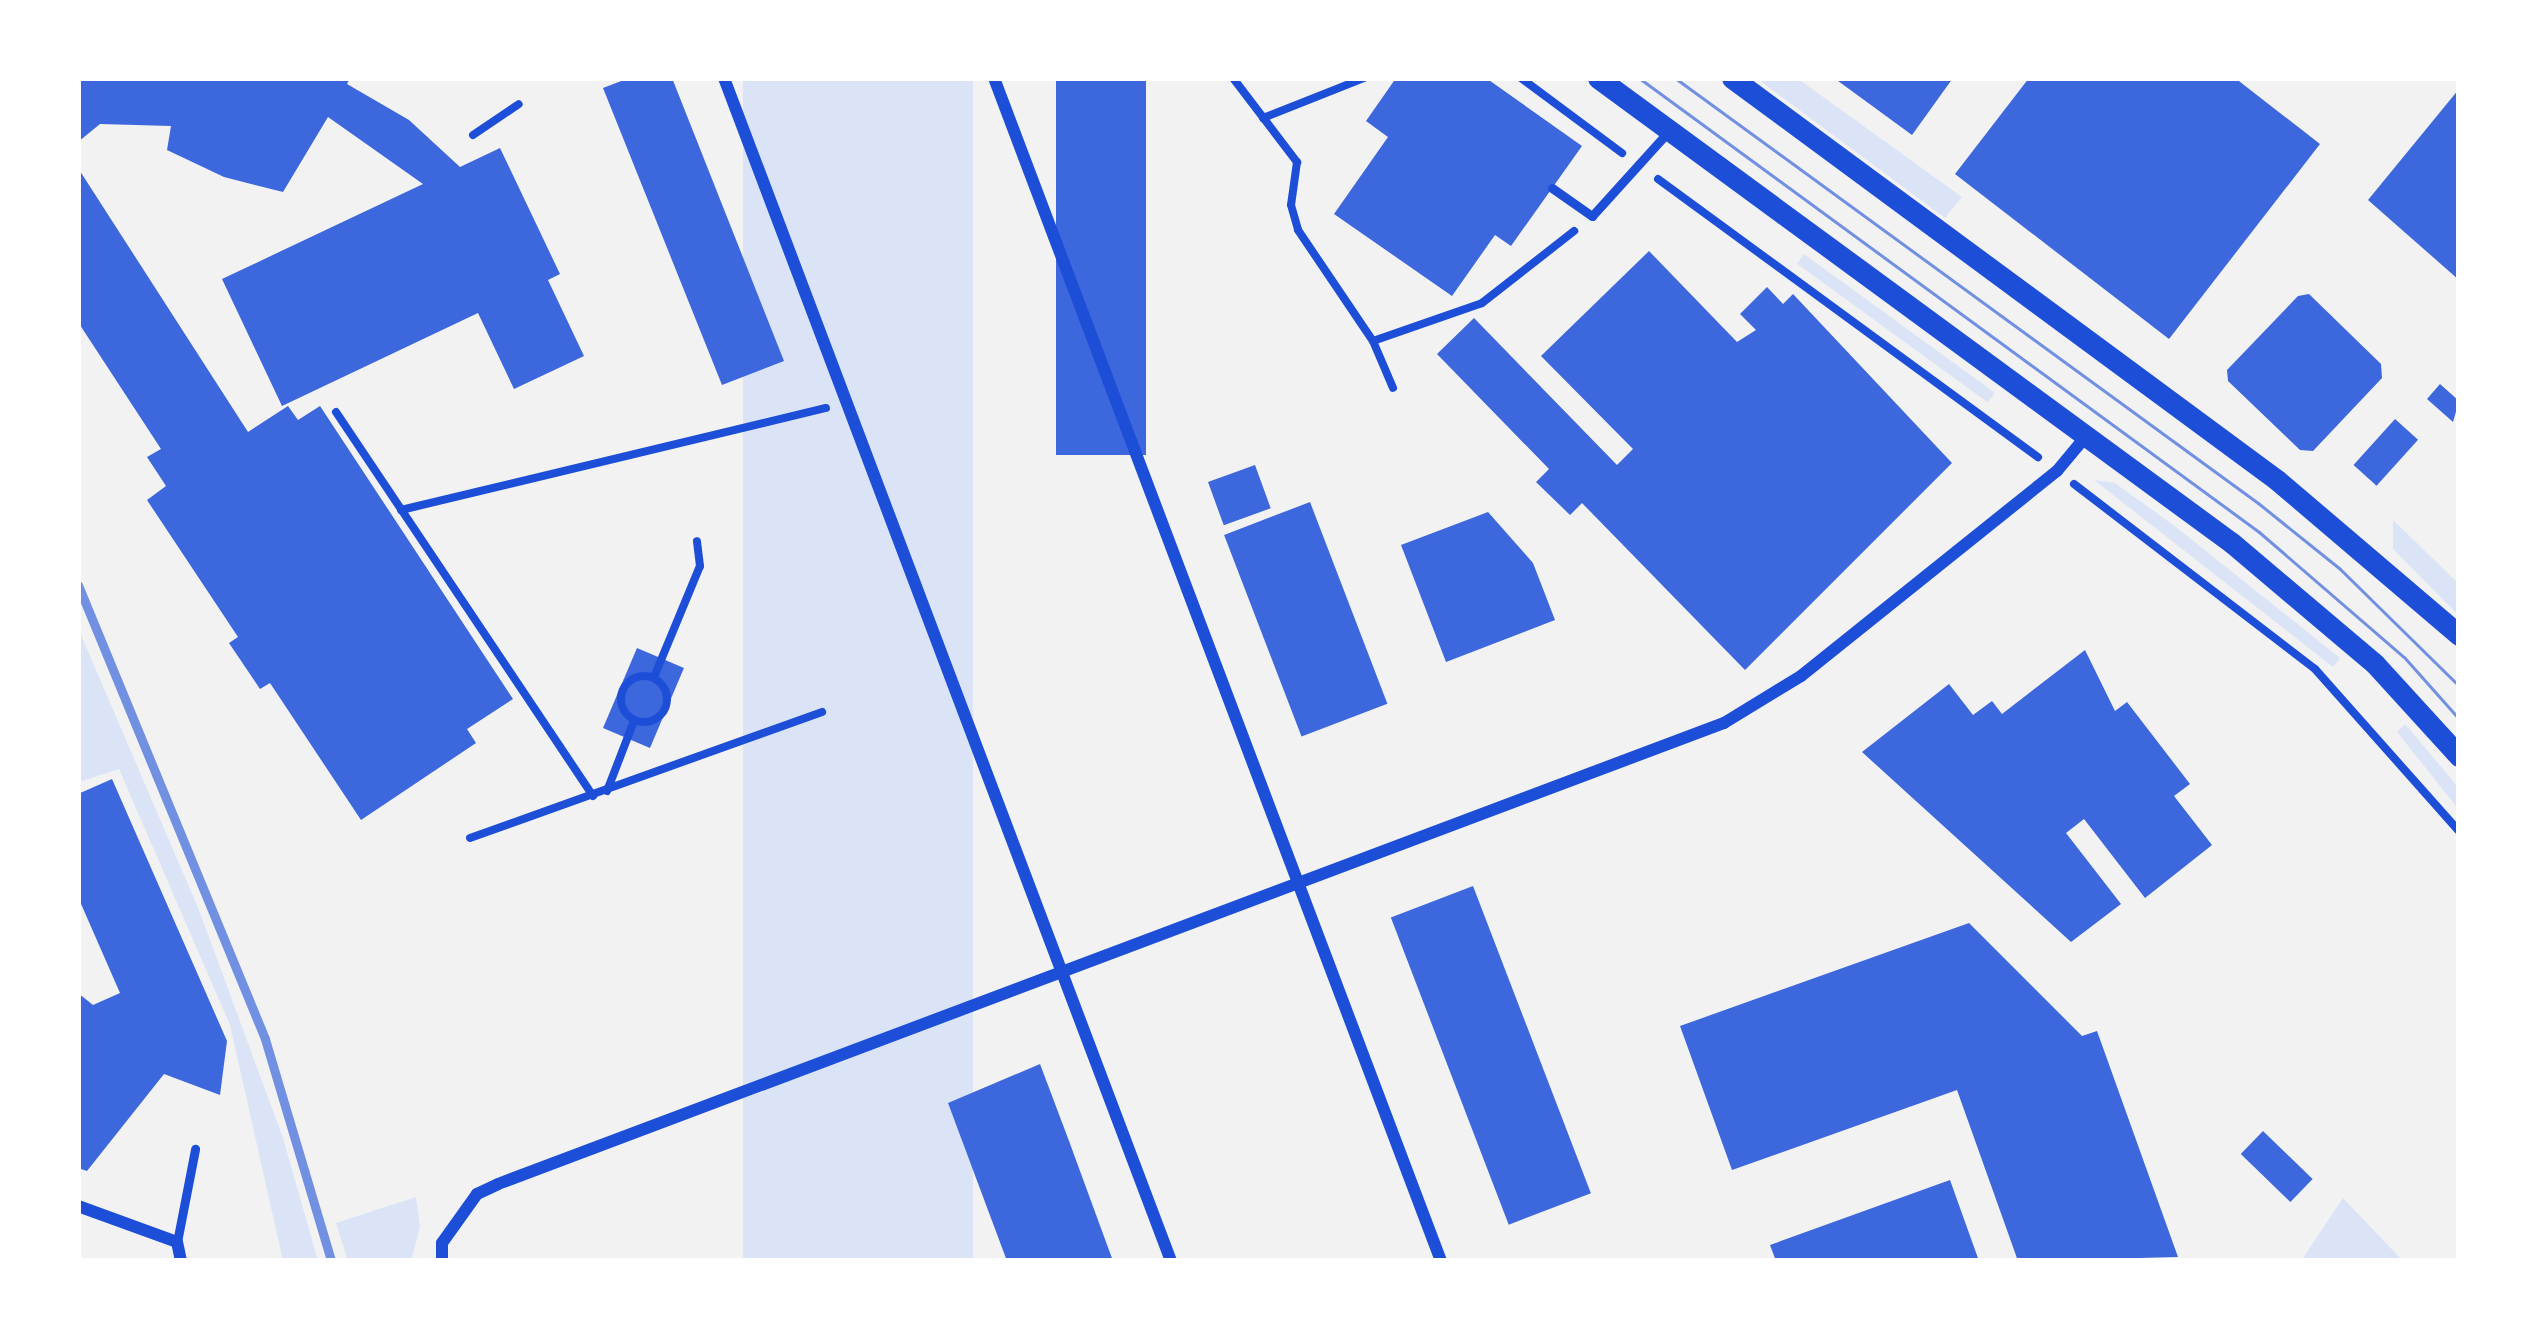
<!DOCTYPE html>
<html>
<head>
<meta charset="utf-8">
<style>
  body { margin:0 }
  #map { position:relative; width:2537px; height:1339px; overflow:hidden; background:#f2f2f2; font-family:"Titillium Web",sans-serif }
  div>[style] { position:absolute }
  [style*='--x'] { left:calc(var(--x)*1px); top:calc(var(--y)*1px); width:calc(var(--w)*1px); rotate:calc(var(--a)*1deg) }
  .green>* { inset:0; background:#dbe4f7; transform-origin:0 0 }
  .building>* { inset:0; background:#3d67dc; transform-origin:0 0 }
  .path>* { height:8px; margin:-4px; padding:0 4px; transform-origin:4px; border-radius:4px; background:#1d4ed8 }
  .path>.ring { margin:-4px; padding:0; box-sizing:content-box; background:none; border:8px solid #1d4ed8; border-radius:50% }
  .service>* { height:9px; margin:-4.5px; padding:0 4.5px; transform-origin:4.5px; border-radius:4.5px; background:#1d4ed8 }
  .minor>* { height:12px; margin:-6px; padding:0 6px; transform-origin:6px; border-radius:6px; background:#1d4ed8 }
  .tertiary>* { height:21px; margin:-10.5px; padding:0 10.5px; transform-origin:10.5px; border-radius:10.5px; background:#1d4ed8 }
  .tram>* { height:3px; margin:-1.5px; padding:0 1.5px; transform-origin:1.5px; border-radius:1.5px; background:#7290e2 }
  .rail>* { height:9px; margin:-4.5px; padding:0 4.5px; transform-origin:4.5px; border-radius:4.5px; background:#7290e2 }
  span { translate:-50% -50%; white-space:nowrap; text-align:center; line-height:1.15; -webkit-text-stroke:10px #fff; paint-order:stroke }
  .frame { position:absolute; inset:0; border:81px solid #fff; pointer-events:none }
</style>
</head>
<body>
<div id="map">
  <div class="green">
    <i style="left:743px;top:78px;width:230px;height:1266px"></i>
    <i style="clip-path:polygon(1756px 78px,1797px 78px,1962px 197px,1945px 218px)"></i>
    <i style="left:1804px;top:254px;width:236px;height:12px;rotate:36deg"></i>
    <i style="clip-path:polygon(2094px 480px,2115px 483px,2176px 527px,2340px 658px,2333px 667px)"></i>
    <i style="clip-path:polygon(2393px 520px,2459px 584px,2459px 616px,2393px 549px)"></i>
    <i style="clip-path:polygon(78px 628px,199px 910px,283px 1138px,318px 1261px,283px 1261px,230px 1025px,119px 769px,82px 781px,78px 773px)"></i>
    <i style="clip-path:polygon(2405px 724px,2459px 788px,2459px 810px,2397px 732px)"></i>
    <i style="clip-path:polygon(416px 1197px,420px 1227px,411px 1261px,348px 1261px,336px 1223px)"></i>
    <i style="clip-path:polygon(2343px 1198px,2403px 1261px,2301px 1261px)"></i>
  </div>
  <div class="building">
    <i style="clip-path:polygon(78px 78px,350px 78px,347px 84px,409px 120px,460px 167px,500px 148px,560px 274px,548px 280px,584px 356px,514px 389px,478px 313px,282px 406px,222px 279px,423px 184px,328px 117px,283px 192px,224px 177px,167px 150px,171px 126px,100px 124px,78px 142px)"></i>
    <i style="clip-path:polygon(629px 78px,672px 78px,784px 361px,722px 385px,603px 88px)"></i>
    <i style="left:1056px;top:78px;width:90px;height:377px"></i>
    <i style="clip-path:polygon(1396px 78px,1486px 78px,1582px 146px,1511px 246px,1495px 235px,1452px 296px,1334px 214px,1388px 137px,1366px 121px)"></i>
    <i style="clip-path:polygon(1834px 78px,1953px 78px,1912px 135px)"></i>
    <i style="clip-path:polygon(2029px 78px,2235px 78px,2320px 144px,2169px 339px,1955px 174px)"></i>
    <i style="clip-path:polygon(2459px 89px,2459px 280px,2368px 200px)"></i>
    <i style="clip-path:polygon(78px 168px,248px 432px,288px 406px,298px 420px,320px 406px,513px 699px,467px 729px,476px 743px,361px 820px,270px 683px,260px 689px,229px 643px,238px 637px,147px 500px,166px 486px,147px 457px,161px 449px,78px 322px)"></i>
    <i style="clip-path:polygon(1649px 251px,1737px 342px,1756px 330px,1740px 314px,1767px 287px,1783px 304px,1793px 294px,1952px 463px,1745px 670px,1582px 503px,1570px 515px,1536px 482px,1549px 469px,1437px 354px,1474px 318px,1617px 465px,1633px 449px,1541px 356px)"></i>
    <i style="clip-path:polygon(2309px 294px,2381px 364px,2382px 378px,2313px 451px,2300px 450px,2228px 381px,2227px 370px,2298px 296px)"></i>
    <i style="clip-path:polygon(2440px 384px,2459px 401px,2453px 422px,2427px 399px)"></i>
    <i style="left:2395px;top:419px;width:31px;height:62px;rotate:42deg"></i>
    <i style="left:1255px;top:465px;width:46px;height:50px;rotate:70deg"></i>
    <i style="left:1310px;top:502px;width:216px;height:92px;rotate:69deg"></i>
    <i style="clip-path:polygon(1488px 512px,1533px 563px,1555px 620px,1446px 662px,1401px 545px)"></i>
    <i style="left:637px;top:648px;width:51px;height:87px;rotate:23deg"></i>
    <i style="clip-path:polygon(2085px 650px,2115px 711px,2127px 702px,2190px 784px,2174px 796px,2212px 845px,2145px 898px,2084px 819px,2066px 833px,2121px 904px,2071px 942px,1862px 752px,1949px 684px,1973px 715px,1992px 701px,2002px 714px)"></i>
    <i style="clip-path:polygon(112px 779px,227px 1041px,220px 1095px,164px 1074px,87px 1171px,78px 1168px,78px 993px,93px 1005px,120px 993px,78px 897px,78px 794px)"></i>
    <i style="left:1473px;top:886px;width:329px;height:88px;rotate:69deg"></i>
    <i style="clip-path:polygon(1969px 923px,2082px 1036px,2097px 1031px,2178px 1257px,2018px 1261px,1957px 1090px,1732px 1170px,1680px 1026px)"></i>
    <i style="clip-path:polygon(1040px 1064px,1069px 1141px,1113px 1261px,1007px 1261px,948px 1103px)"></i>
    <i style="left:2263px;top:1131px;width:69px;height:32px;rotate:44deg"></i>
    <i style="clip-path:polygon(1950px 1180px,1979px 1261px,1776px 1261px,1770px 1245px)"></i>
  </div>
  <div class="path">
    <i style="--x:1233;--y:78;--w:106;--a:52.7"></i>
    <i style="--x:1297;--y:162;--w:43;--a:97.9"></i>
    <i style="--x:1291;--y:205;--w:26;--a:74"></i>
    <i style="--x:1298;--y:230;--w:134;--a:56"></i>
    <i style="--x:1373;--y:341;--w:51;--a:66.9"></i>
    <i style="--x:1521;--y:78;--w:126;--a:36.6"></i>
    <i style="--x:1263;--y:118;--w:109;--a:-21.6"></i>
    <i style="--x:473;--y:135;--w:55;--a:-34"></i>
    <i style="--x:1658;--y:179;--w:471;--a:36.2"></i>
    <i style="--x:1373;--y:341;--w:115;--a:-19.2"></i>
    <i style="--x:1482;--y:303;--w:117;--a:-38"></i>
    <i style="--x:336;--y:412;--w:462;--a:56.2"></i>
    <i style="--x:2074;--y:484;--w:304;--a:37.5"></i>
    <i style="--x:2315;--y:669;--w:217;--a:48.4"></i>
    <i style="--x:401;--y:510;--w:437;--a:-13.5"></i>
    <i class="ring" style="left:621px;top:676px;width:38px;height:38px"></i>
    <i style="--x:654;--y:677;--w:120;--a:-67.5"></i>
    <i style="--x:700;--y:566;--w:25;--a:-97"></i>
    <i style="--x:607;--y:791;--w:75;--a:-68.9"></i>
    <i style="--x:470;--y:838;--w:374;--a:-19.7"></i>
  </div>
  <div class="service">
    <i style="--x:1552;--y:188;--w:49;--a:35"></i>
    <i style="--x:1592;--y:216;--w:113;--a:-47.9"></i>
    <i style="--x:177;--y:1242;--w:95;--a:-79"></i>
  </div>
  <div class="minor">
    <i style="--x:724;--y:78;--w:1265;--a:69.3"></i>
    <i style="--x:994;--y:78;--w:1265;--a:69.3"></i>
    <i style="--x:78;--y:1206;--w:105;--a:20"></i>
    <i style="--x:177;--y:1242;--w:19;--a:78"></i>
    <i style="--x:442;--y:1261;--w:18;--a:-90"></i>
    <i style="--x:442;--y:1243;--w:60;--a:-54.5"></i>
    <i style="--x:477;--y:1194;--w:23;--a:-25"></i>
    <i style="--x:498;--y:1184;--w:1310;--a:-20.61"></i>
    <i style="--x:1724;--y:723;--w:90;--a:-31.4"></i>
    <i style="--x:1801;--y:676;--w:328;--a:-38.7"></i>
    <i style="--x:2057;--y:471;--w:47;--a:-50.2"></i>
  </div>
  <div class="tertiary">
    <i style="--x:1598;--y:78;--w:786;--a:36.26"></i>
    <i style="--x:2232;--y:543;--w:187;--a:40.2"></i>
    <i style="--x:2375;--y:664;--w:125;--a:47.6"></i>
    <i style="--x:1732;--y:78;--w:677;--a:36.41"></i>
    <i style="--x:2277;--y:480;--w:239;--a:40.4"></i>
  </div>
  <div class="tram">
    <i style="--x:1639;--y:78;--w:768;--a:36.21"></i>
    <i style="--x:2259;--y:532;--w:191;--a:40.8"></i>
    <i style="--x:2404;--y:657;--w:83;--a:48.4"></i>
    <i style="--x:1675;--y:78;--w:721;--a:36.09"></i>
    <i style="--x:2258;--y:503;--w:105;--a:38.8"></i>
    <i style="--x:2340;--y:569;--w:167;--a:44.5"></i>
  </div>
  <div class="rail">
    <i style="--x:78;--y:585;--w:491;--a:67.6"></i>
    <i style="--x:265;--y:1039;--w:232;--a:73.4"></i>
  </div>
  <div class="frame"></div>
</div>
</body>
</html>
